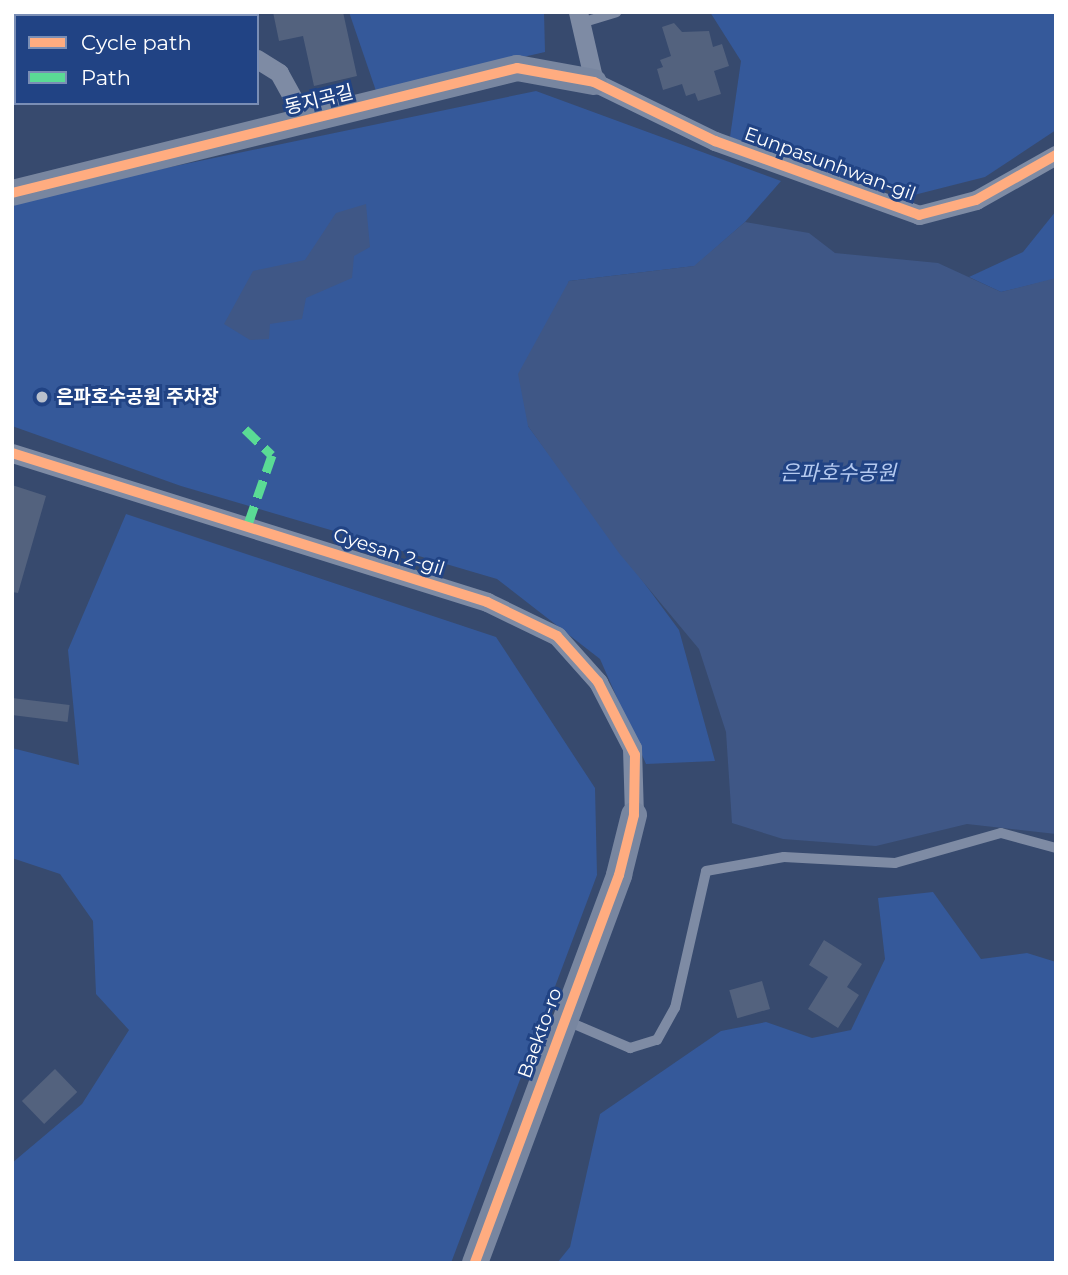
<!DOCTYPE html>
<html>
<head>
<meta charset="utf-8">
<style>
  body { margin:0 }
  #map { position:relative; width:1068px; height:1275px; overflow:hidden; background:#374a6e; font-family:Montserrat,"Noto Sans KR",sans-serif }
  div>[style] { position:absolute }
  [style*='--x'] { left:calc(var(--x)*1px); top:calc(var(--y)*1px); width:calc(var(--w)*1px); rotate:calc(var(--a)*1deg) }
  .green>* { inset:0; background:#35599a }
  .water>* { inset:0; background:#3f5786 }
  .building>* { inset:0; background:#53627e; transform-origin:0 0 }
  .lane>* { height:10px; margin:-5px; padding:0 5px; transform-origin:5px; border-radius:5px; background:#7e8ba4 }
  .street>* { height:19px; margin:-9.5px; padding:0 9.5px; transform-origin:9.5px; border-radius:9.5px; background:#7e8ba4 }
  .secondary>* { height:26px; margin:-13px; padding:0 13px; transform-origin:13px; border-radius:13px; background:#7886a0 }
  .quiet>* { height:9px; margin-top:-4.5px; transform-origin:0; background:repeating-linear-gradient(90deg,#5adb95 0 18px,transparent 0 27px) }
  .cycleway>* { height:10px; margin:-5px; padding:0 5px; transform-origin:5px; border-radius:5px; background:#ffac80 }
  .dots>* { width:19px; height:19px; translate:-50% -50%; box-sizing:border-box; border:4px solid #214384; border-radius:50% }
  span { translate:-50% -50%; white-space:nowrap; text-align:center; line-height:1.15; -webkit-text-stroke:6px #214384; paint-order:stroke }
  .street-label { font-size:19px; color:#fff }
  .poi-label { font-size:19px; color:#fff; font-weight:700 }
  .left { translate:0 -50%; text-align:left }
  .water-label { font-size:21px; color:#b5caf0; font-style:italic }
  .frame { position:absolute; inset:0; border:14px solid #fff; pointer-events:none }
  .legend { position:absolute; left:14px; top:14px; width:245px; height:91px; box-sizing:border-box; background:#214384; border:2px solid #7a8eb5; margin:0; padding:9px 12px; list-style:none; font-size:21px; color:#fff }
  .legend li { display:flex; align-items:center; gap:14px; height:35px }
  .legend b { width:35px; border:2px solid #7a8eb5 }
</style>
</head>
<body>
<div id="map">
  <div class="green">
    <i style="clip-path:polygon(349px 12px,544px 12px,545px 52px,376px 91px)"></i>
    <i style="clip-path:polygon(710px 12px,1056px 12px,1056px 130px,985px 177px,914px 195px,854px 181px,730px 137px,741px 61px)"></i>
    <i style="clip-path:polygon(536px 91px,781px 181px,745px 222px,695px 266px,569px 281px,528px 426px,679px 630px,715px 761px,646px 764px,600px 659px,497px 579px,181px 486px,12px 426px,12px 200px)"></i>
    <i style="clip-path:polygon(1056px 211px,1055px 279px,1001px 292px,969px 277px,1023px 252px)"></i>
    <i style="clip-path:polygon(126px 514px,496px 637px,595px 788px,597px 875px,451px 1263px,12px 1263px,12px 1163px,82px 1104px,129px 1030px,96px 994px,93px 921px,60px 874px,12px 858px,12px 748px,79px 765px,68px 650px)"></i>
    <i style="clip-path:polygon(933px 892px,981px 959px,1027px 953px,1056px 962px,1056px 1263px,557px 1263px,570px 1247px,600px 1114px,721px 1031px,766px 1022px,812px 1038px,851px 1030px,885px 959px,878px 898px)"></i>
  </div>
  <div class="water">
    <i style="clip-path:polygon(366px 204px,370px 247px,354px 256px,352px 278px,306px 298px,302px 319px,270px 324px,269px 339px,250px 340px,224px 324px,253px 271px,305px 260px,336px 213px)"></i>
    <i style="clip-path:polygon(745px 222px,809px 233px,835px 253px,938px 263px,1001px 292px,1056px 278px,1056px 834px,967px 824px,876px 846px,783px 839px,732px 823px,726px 732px,699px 649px,619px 553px,528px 426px,518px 374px,569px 281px,694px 266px)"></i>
  </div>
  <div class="building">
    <i style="clip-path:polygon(273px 12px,343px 12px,357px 76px,314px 86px,303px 36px,279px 41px)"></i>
    <i style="clip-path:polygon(674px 23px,682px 32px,709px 31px,713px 47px,722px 44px,729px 66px,714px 71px,721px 94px,698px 101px,695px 93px,686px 96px,682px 84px,663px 90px,657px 69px,663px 67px,660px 60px,671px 56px,662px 27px)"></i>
    <i style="clip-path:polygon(12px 485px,46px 496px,18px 593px,12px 592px)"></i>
    <i style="left:12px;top:698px;width:58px;height:17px;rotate:7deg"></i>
    <i style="clip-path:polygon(824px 940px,862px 964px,847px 987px,859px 995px,838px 1028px,808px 1009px,828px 977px,809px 965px)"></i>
    <i style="left:762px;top:981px;width:29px;height:34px;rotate:74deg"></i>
    <i style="left:55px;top:1069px;width:32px;height:46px;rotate:46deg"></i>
  </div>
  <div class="lane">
    <i style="--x:581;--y:23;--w:37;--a:-17"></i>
    <i style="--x:567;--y:1021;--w:69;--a:23.2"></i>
    <i style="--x:630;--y:1048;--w:28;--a:-17"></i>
    <i style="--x:657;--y:1040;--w:37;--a:-61"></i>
    <i style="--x:675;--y:1008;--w:140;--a:-77.2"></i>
    <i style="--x:706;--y:871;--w:79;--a:-10.2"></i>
    <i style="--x:784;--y:857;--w:111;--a:3.1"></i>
    <i style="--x:895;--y:863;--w:110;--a:-15.8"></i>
    <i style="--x:1001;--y:833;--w:57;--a:15.3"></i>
  </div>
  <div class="street">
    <i style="--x:178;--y:12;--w:4;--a:63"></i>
    <i style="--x:578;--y:12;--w:72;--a:77.1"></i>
    <i style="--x:594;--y:82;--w:135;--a:26"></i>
    <i style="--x:715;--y:141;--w:217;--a:19.9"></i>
    <i style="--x:919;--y:215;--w:59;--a:-14.7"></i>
    <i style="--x:976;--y:200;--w:92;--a:-29.4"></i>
    <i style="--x:257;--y:59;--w:26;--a:32"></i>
    <i style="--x:279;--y:73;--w:56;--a:61.1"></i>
    <i style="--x:12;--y:453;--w:498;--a:17.4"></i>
    <i style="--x:487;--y:602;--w:78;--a:25.9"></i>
    <i style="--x:557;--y:636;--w:62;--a:48.3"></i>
    <i style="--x:598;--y:682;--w:74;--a:62.7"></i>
    <i style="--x:632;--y:748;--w:67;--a:88.3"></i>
  </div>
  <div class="secondary">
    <i style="--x:12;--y:193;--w:520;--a:-13.9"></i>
    <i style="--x:517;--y:68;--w:78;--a:10.3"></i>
    <i style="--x:475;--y:1263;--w:414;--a:-69.6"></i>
    <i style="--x:619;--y:875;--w:62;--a:-76"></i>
  </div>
  <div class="quiet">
    <i style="--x:245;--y:429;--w:37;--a:44"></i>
    <i style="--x:272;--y:455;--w:73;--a:109.2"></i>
  </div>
  <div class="cycleway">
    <i style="--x:12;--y:193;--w:520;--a:-13.9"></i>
    <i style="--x:517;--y:68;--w:78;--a:10.3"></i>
    <i style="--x:594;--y:82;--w:135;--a:26"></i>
    <i style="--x:715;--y:141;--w:217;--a:19.9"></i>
    <i style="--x:919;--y:215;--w:59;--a:-14.7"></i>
    <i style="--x:976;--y:200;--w:92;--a:-29.4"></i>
    <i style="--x:12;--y:453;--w:498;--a:17.4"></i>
    <i style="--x:487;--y:602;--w:78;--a:25.9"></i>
    <i style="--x:557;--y:636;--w:62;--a:48.3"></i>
    <i style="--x:598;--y:682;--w:82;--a:63.1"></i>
    <i style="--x:635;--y:755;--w:60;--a:91"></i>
    <i style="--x:634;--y:815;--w:62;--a:104"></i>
    <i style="--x:619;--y:875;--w:414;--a:110.4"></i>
  </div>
  <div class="dots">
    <i style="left:42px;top:397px;background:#b9c0cc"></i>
  </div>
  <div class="street-label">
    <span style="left:319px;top:100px;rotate:-14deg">동지곡길</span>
    <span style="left:830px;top:164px;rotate:20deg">Eunpasunhwan-gil</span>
    <span style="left:389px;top:552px;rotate:18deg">Gyesan 2-gil</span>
    <span style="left:540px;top:1033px;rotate:-70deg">Baekto-ro</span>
  </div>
  <div class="poi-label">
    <span class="left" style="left:56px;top:397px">은파호수공원 주차장</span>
  </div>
  <div class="water-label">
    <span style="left:838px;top:473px">은파호수공원</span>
  </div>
  <div class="frame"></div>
  <ul class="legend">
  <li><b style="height:9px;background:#ffac80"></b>Cycle path</li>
  <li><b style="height:9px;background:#5adb95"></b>Path</li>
  </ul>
</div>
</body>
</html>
